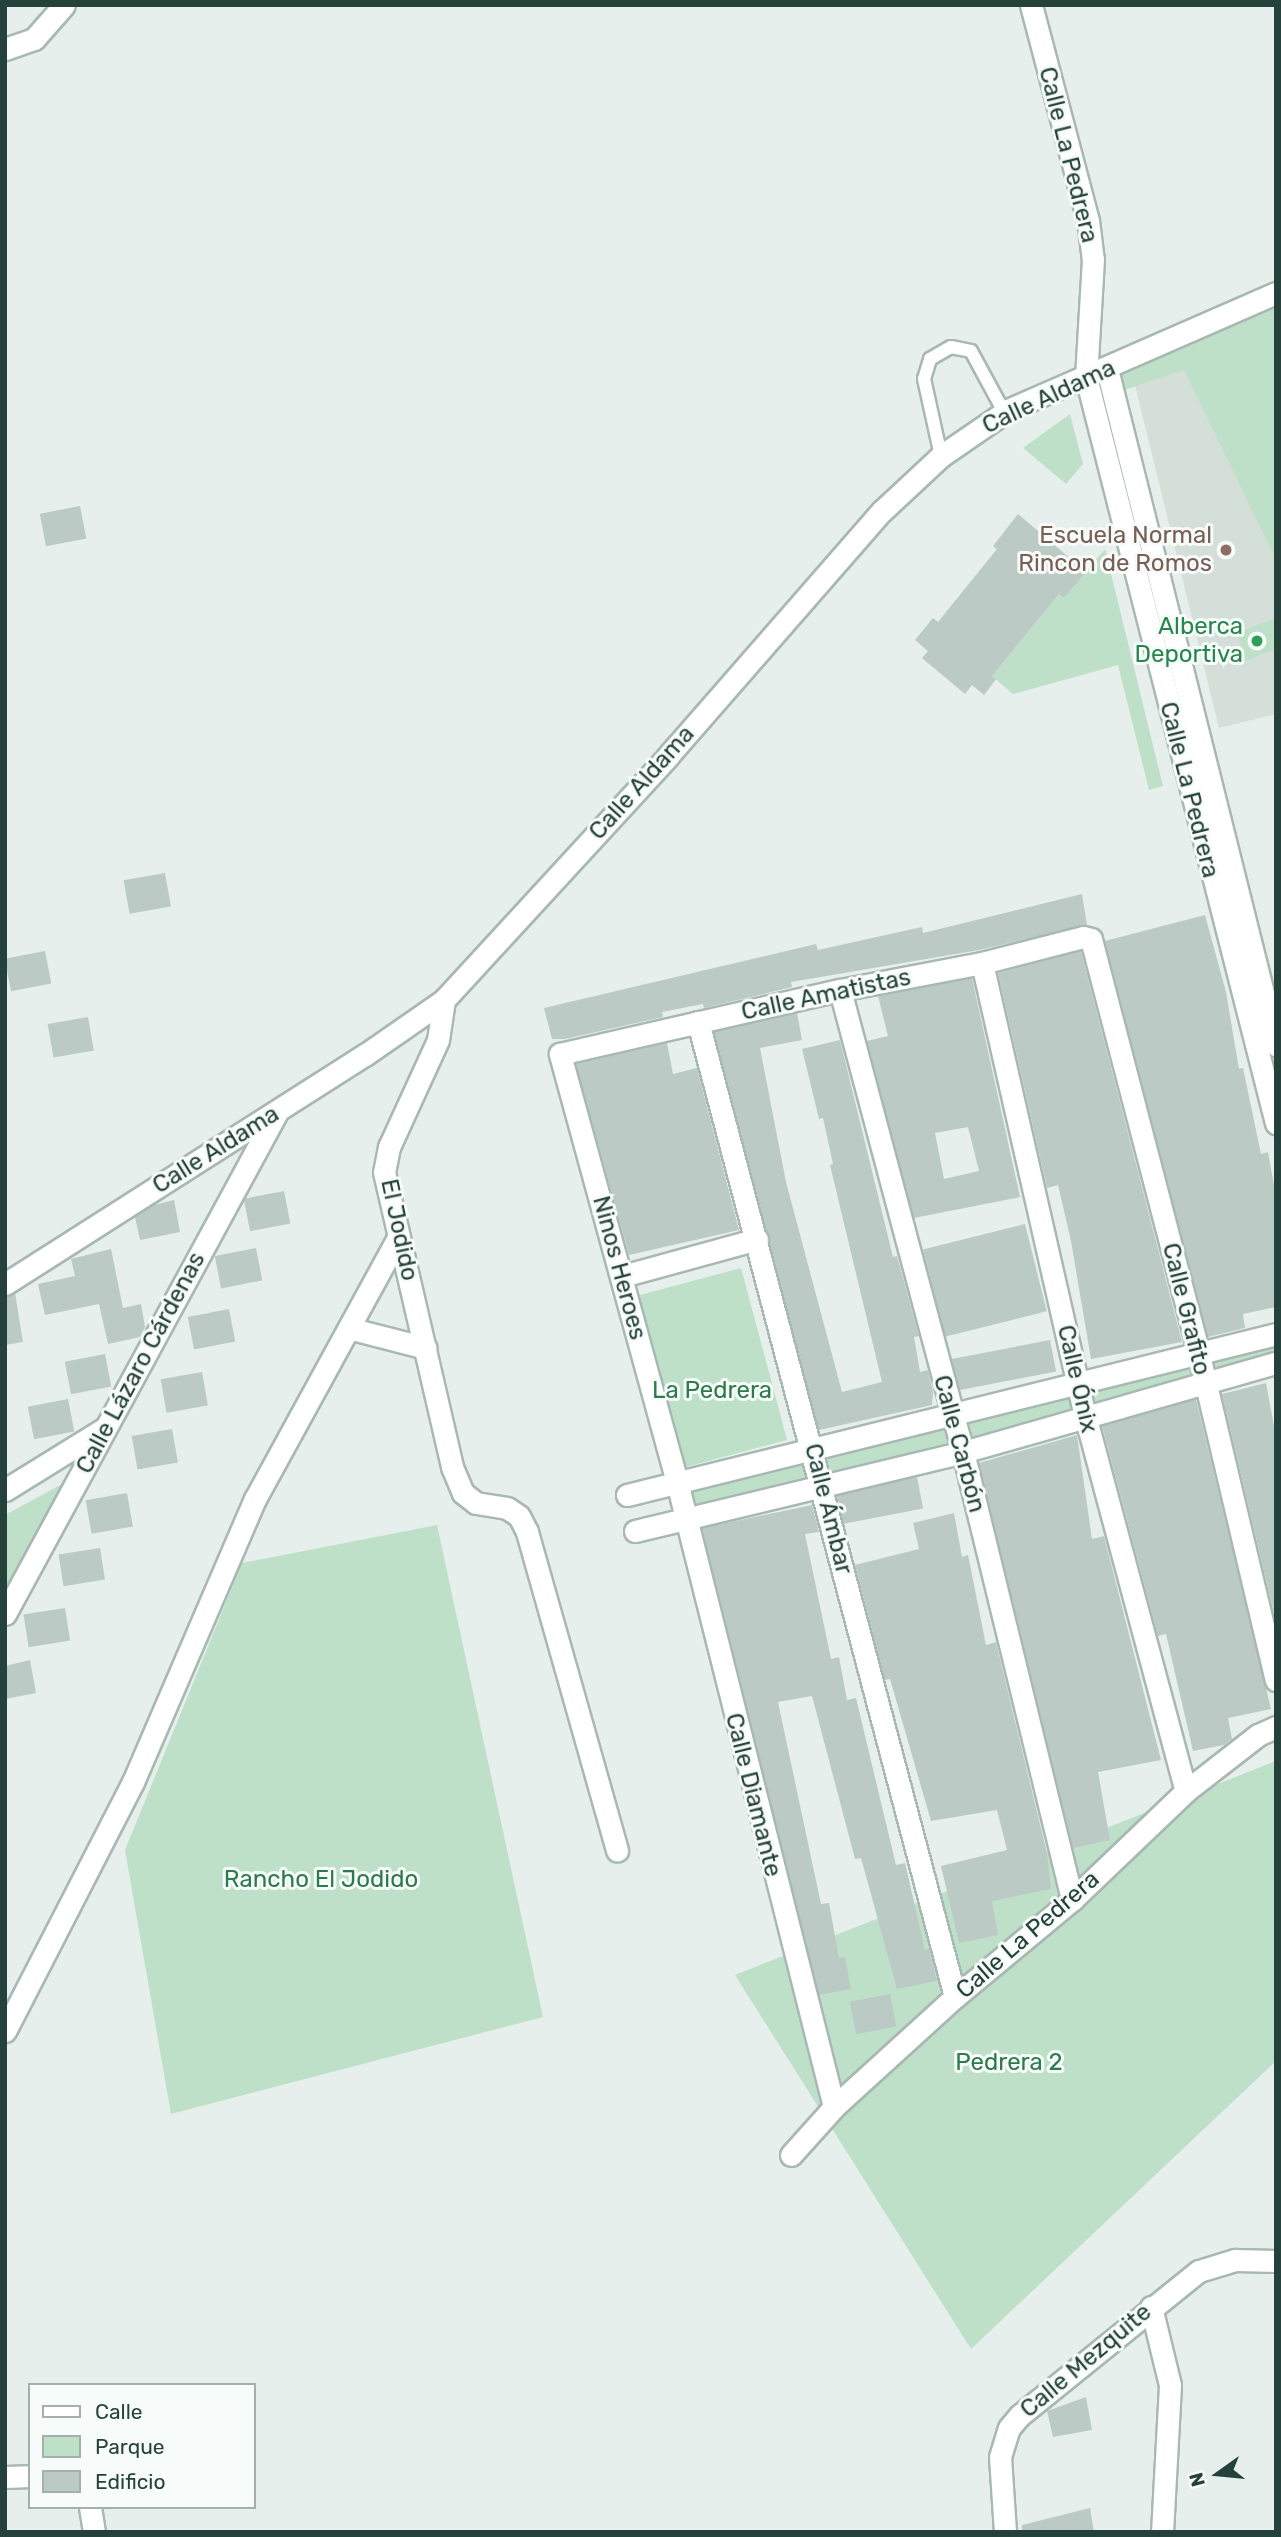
<!DOCTYPE html>
<html>
<head>
<meta charset="utf-8">
<style>
  body { margin:0 }
  #map { position:relative; width:1281px; height:2537px; overflow:hidden; background:#e6efeb; font-family:Rubik,sans-serif }
  div>[style] { position:absolute }
  [style*='--x'] { left:calc(var(--x)*1px); top:calc(var(--y)*1px); width:calc(var(--w)*1px); rotate:calc(var(--a)*1deg) }
  .built>* { inset:0; background:#d4dfda }
  .green>* { inset:0; background:#bfe0c8; transform-origin:0 0 }
  .building>* { inset:0; background:#bbcac4; transform-origin:0 0 }
  .roads { filter:drop-shadow(2px 0 #a8b8b2) drop-shadow(-2px 0 #a8b8b2) drop-shadow(0 2px #a8b8b2) drop-shadow(0 -2px #a8b8b2) }
  .service>* { height:12px; margin:-6px; padding:0 6px; transform-origin:6px; border-radius:6px; background:#fff }
  .minor>* { height:21px; margin:-10.5px; padding:0 10.5px; transform-origin:10.5px; border-radius:10.5px; background:#fff }
  .secondary>* { height:21px; margin:-10.5px; padding:0 10.5px; transform-origin:10.5px; border-radius:10.5px; background:#fff }
  .dots>* { width:19px; height:19px; translate:-50% -50%; box-sizing:border-box; border:4px solid #f7fbf9; border-radius:50% }
  span { translate:-50% -50%; white-space:nowrap; text-align:center; line-height:1.15; -webkit-text-stroke:6px #f7fbf9; paint-order:stroke }
  .street-label { font-size:24px; color:#24423a }
  .education-label { font-size:24px; color:#785e54 }
  .right { translate:-100% -50%; text-align:right }
  .leisure-label { font-size:24px; color:#27864d }
  .park-label { font-size:24px; color:#2d7a4b }
  .frame { position:absolute; inset:0; border:7px solid #24423a; pointer-events:none }
  .legend { position:absolute; left:28px; top:2383px; width:228px; height:126px; box-sizing:border-box; background:#f7fbf9; border:2px solid #a3b1ad; margin:0; padding:9px 12px; list-style:none; font-size:21px; color:#24423a }
  .legend li { display:flex; align-items:center; gap:14px; height:35px }
  .legend b { width:35px; border:2px solid #a3b1ad }
  .north { position:absolute; left:1183px; top:2439px; width:70px; height:70px; -webkit-text-stroke:5px #f7fbf9; paint-order:stroke; rotate:255deg; font-size:19px; font-weight:700; line-height:28px; text-align:center; color:#24423a }
  .north::after { content:''; display:block; margin:auto; width:24px; height:32px; background:#24423a; clip-path:polygon(50% 0,100% 100%,50% 72%,0 100%) }
</style>
</head>
<body>
<div id="map">
  <div class="built">
    <i style="clip-path:polygon(1276px 330px,1276px 714px,1219px 728px,1135px 385px)"></i>
  </div>
  <div class="green">
    <i style="clip-path:polygon(1276px 300px,1276px 560px,1184px 370px,1119px 392px,1111px 374px)"></i>
    <i style="clip-path:polygon(1070px 414px,1083px 464px,1066px 484px,1023px 448px)"></i>
    <i style="clip-path:polygon(1105px 549px,1163px 786px,1149px 790px,1118px 665px,1013px 694px,992px 676px,1059px 594px,1064px 598px)"></i>
    <i style="clip-path:polygon(1276px 618px,1276px 649px,1245px 661px,1237px 633px)"></i>
    <i style="left:741px;top:1268px;width:178px;height:117px;rotate:75deg"></i>
    <i style="clip-path:polygon(1276px 1345px,1276px 1360px,680px 1515px,674px 1492px)"></i>
    <i style="clip-path:polygon(73px 1478px,5px 1599px,5px 1515px)"></i>
    <i style="clip-path:polygon(437px 1525px,543px 2017px,171px 2114px,125px 1850px,242px 1563px)"></i>
    <i style="clip-path:polygon(1276px 1761px,1276px 2061px,971px 2349px,735px 1975px)"></i>
  </div>
  <div class="building">
    <i style="left:80px;top:506px;width:33px;height:41px;rotate:79deg"></i>
    <i style="clip-path:polygon(1018px 514px,1086px 572px,1064px 598px,1059px 594px,992px 676px,996px 679px,984px 695px,972px 685px,965px 694px,922px 658px,928px 651px,915px 640px,933px 618px,938px 622px,997px 549px,993px 546px)"></i>
    <i style="left:165px;top:873px;width:34px;height:42px;rotate:80deg"></i>
    <i style="clip-path:polygon(1082px 894px,1087px 925px,979px 950px,791px 982px,792px 987px,704px 1008px,703px 1004px,662px 1012px,663px 1017px,565px 1039px,552px 1039px,544px 1008px,816px 944px,818px 950px,922px 927px,923px 933px)"></i>
    <i style="clip-path:polygon(1205px 915px,1226px 992px,1239px 1069px,1243px 1068px,1261px 1154px,1268px 1152px,1276px 1196px,1276px 1307px,1243px 1314px,1245px 1328px,1208px 1337px,1105px 941px)"></i>
    <i style="left:45px;top:951px;width:33px;height:41px;rotate:79deg"></i>
    <i style="clip-path:polygon(1081px 951px,1182px 1342px,1091px 1359px,1071px 1241px,1058px 1185px,1047px 1188px,998px 973px)"></i>
    <i style="clip-path:polygon(evenodd,972px 978px,1020px 1197px,914px 1218px,867px 1041px,888px 1036px,878px 996px,972px 978px,968px 1127px,979px 1171px,944px 1179px,935px 1133px,968px 1127px)"></i>
    <i style="clip-path:polygon(797px 1013px,802px 1040px,760px 1048px,786px 1182px,842px 1392px,882px 1382px,830px 1165px,833px 1164px,823px 1118px,819px 1119px,802px 1049px,840px 1040px,893px 1257px,897px 1256px,919px 1336px,914px 1337px,920px 1372px,928px 1370px,933px 1392px,932px 1405px,819px 1430px,714px 1032px)"></i>
    <i style="left:88px;top:1017px;width:34px;height:41px;rotate:80deg"></i>
    <i style="clip-path:polygon(667px 1043px,673px 1074px,697px 1068px,739px 1230px,629px 1255px,576px 1064px)"></i>
    <i style="left:284px;top:1191px;width:33px;height:41px;rotate:79deg"></i>
    <i style="clip-path:polygon(174px 1200px,180px 1232px,140px 1240px,135px 1217px,154px 1205px)"></i>
    <i style="left:1025px;top:1224px;width:90px;height:105px;rotate:76deg"></i>
    <i style="left:256px;top:1248px;width:33px;height:42px;rotate:79deg"></i>
    <i style="clip-path:polygon(111px 1249px,123px 1308px,141px 1304px,145px 1327px,140px 1337px,108px 1344px,99px 1304px,45px 1315px,38px 1284px,75px 1276px,71px 1259px)"></i>
    <i style="clip-path:polygon(15px 1293px,23px 1342px,5px 1345px,5px 1297px)"></i>
    <i style="left:229px;top:1309px;width:33px;height:42px;rotate:79deg"></i>
    <i style="left:1050px;top:1340px;width:32px;height:100px;rotate:79deg"></i>
    <i style="left:105px;top:1354px;width:33px;height:41px;rotate:79deg"></i>
    <i style="left:202px;top:1372px;width:34px;height:42px;rotate:80deg"></i>
    <i style="clip-path:polygon(1266px 1383px,1276px 1437px,1276px 1622px,1222px 1394px)"></i>
    <i style="left:68px;top:1399px;width:33px;height:41px;rotate:79deg"></i>
    <i style="clip-path:polygon(1196px 1399px,1271px 1709px,1228px 1718px,1232px 1739px,1224px 1745px,1193px 1751px,1166px 1634px,1158px 1636px,1102px 1426px)"></i>
    <i style="left:172px;top:1429px;width:34px;height:41px;rotate:80deg"></i>
    <i style="clip-path:polygon(1077px 1435px,1092px 1539px,1104px 1536px,1161px 1760px,1098px 1772px,1110px 1840px,1073px 1848px,979px 1463px)"></i>
    <i style="left:917px;top:1477px;width:32px;height:82px;rotate:79deg"></i>
    <i style="left:127px;top:1493px;width:34px;height:42px;rotate:80deg"></i>
    <i style="clip-path:polygon(812px 1505px,819px 1532px,805px 1534px,831px 1659px,839px 1657px,847px 1700px,856px 1698px,896px 1865px,905px 1863px,925px 1950px,929px 1949px,937px 1981px,897px 1989px,861px 1858px,855px 1859px,812px 1696px,778px 1702px,821px 1904px,829px 1903px,839px 1958px,845px 1957px,851px 1989px,819px 1995px,702px 1528px)"></i>
    <i style="clip-path:polygon(954px 1513px,962px 1557px,968px 1555px,986px 1645px,996px 1642px,1047px 1853px,1051px 1889px,992px 1901px,998px 1935px,959px 1943px,941px 1866px,1007px 1850px,997px 1810px,931px 1821px,890px 1679px,885px 1680px,855px 1565px,919px 1549px,913px 1523px)"></i>
    <i style="left:100px;top:1548px;width:32px;height:42px;rotate:81deg"></i>
    <i style="left:65px;top:1608px;width:33px;height:42px;rotate:81deg"></i>
    <i style="clip-path:polygon(30px 1660px,36px 1693px,5px 1699px,5px 1666px)"></i>
    <i style="left:890px;top:1994px;width:33px;height:41px;rotate:79deg"></i>
    <i style="clip-path:polygon(1086px 2397px,1092px 2430px,1053px 2437px,1047px 2411px)"></i>
    <i style="clip-path:polygon(1090px 2508px,1094px 2532px,1022px 2532px,1022px 2525px)"></i>
  </div>
  <div class="roads">
    <div class="service">
      <i style="--x:941;--y:456;--w:79;--a:-102.4"></i>
      <i style="--x:924;--y:379;--w:21;--a:-73"></i>
      <i style="--x:930;--y:359;--w:24;--a:-30"></i>
      <i style="--x:951;--y:347;--w:20;--a:11"></i>
      <i style="--x:971;--y:351;--w:69;--a:61.6"></i>
    </div>
    <div class="minor">
      <i style="--x:1031;--y:5;--w:222;--a:75.2"></i>
      <i style="--x:1088;--y:220;--w:39;--a:83"></i>
      <i style="--x:1093;--y:259;--w:118;--a:93.4"></i>
      <i style="--x:5;--y:49;--w:31;--a:-19"></i>
      <i style="--x:34;--y:39;--w:45;--a:-48.6"></i>
      <i style="--x:982;--y:963;--w:464;--a:77.2"></i>
      <i style="--x:1085;--y:1415;--w:389;--a:75"></i>
      <i style="--x:840;--y:990;--w:478;--a:75.1"></i>
      <i style="--x:963;--y:1452;--w:461;--a:76.3"></i>
      <i style="--x:444;--y:1000;--w:40;--a:98.5"></i>
      <i style="--x:438;--y:1040;--w:118;--a:114.6"></i>
      <i style="--x:389;--y:1147;--w:25;--a:101"></i>
      <i style="--x:384;--y:1172;--w:303;--a:77"></i>
      <i style="--x:452;--y:1467;--w:28;--a:67"></i>
      <i style="--x:463;--y:1493;--w:16;--a:38"></i>
      <i style="--x:476;--y:1503;--w:31;--a:9"></i>
      <i style="--x:507;--y:1508;--w:14;--a:34"></i>
      <i style="--x:519;--y:1516;--w:18;--a:63"></i>
      <i style="--x:527;--y:1532;--w:331;--a:74.2"></i>
      <i style="--x:698;--y:1022;--w:1008;--a:75.23"></i>
      <i style="--x:622;--y:1276;--w:140;--a:-15.3"></i>
      <i style="--x:352;--y:1329;--w:76;--a:14.4"></i>
      <i style="--x:5;--y:1490;--w:118;--a:-31.8"></i>
      <i style="--x:627;--y:1495;--w:669;--a:-13.93"></i>
      <i style="--x:635;--y:1531;--w:337;--a:-13.5"></i>
      <i style="--x:963;--y:1452;--w:325;--a:-15.9"></i>
      <i style="--x:5;--y:1614;--w:571;--a:-61.55"></i>
      <i style="--x:5;--y:2031;--w:280;--a:-62.8"></i>
      <i style="--x:133;--y:1782;--w:308;--a:-66.7"></i>
      <i style="--x:255;--y:1499;--w:298;--a:-61.3"></i>
      <i style="--x:834;--y:2107;--w:644;--a:-104.1"></i>
      <i style="--x:677;--y:1482;--w:444;--a:-105.3"></i>
      <i style="--x:560;--y:1054;--w:287;--a:-12.9"></i>
      <i style="--x:840;--y:990;--w:145;--a:-10.8"></i>
      <i style="--x:982;--y:963;--w:104;--a:-14.4"></i>
      <i style="--x:1083;--y:937;--w:8;--a:14"></i>
      <i style="--x:1091;--y:939;--w:430;--a:75.4"></i>
      <i style="--x:1199;--y:1355;--w:334;--a:76.7"></i>
      <i style="--x:791;--y:2155;--w:64;--a:-48.1"></i>
      <i style="--x:834;--y:2107;--w:164;--a:-42.3"></i>
      <i style="--x:955;--y:1997;--w:152;--a:-39.7"></i>
      <i style="--x:1072;--y:1900;--w:158;--a:-43.7"></i>
      <i style="--x:1186;--y:1791;--w:91;--a:-37.9"></i>
      <i style="--x:1258;--y:1735;--w:20;--a:-24"></i>
      <i style="--x:1151;--y:2307;--w:80;--a:76.3"></i>
      <i style="--x:1170;--y:2385;--w:147;--a:93.1"></i>
      <i style="--x:5;--y:2477;--w:25;--a:-2"></i>
      <i style="--x:90;--y:2507;--w:25;--a:81"></i>
      <i style="--x:1005;--y:2532;--w:75;--a:-93.8"></i>
      <i style="--x:1000;--y:2457;--w:30;--a:-73"></i>
      <i style="--x:1009;--y:2428;--w:16;--a:-50"></i>
      <i style="--x:1019;--y:2416;--w:231;--a:-38.9"></i>
      <i style="--x:1199;--y:2271;--w:38;--a:-17"></i>
      <i style="--x:1235;--y:2260;--w:41;--a:1.4"></i>
    </div>
    <div class="secondary">
      <i style="--x:1107;--y:369;--w:697;--a:75.96"></i>
      <i style="--x:1086;--y:377;--w:770;--a:75.71"></i>
      <i style="--x:5;--y:1284;--w:427;--a:-32.5"></i>
      <i style="--x:365;--y:1055;--w:96;--a:-34.8"></i>
      <i style="--x:444;--y:1000;--w:331;--a:-47.4"></i>
      <i style="--x:668;--y:756;--w:325;--a:-48.9"></i>
      <i style="--x:882;--y:511;--w:81;--a:-43"></i>
      <i style="--x:941;--y:456;--w:81;--a:-34.5"></i>
      <i style="--x:1008;--y:410;--w:292;--a:-23.6"></i>
    </div>
  </div>
  <div class="dots">
    <i style="left:1226px;top:550px;background:#8d6e63"></i>
    <i style="left:1257px;top:641px;background:#2e9e5b"></i>
  </div>
  <div class="street-label">
    <span style="left:1068px;top:155px;rotate:76deg">Calle La Pedrera</span>
    <span style="left:1049px;top:397px;rotate:-25deg">Calle Aldama</span>
    <span style="left:642px;top:783px;rotate:-48deg">Calle Aldama</span>
    <span style="left:1189px;top:790px;rotate:76deg">Calle La Pedrera</span>
    <span style="left:826px;top:995px;rotate:-12deg">Calle Amatistas</span>
    <span style="left:216px;top:1150px;rotate:-32deg">Calle Aldama</span>
    <span style="left:399px;top:1230px;rotate:78deg">El Jodido</span>
    <span style="left:619px;top:1268px;rotate:75deg">Ninos Heroes</span>
    <span style="left:1186px;top:1309px;rotate:76deg">Calle Grafito</span>
    <span style="left:141px;top:1363px;rotate:-62deg">Calle Lázaro Cárdenas</span>
    <span style="left:1077px;top:1379px;rotate:77deg">Calle Ónix</span>
    <span style="left:959px;top:1444px;rotate:75deg">Calle Carbón</span>
    <span style="left:828px;top:1509px;rotate:76deg">Calle Ámbar</span>
    <span style="left:753px;top:1795px;rotate:76deg">Calle Diamante</span>
    <span style="left:1028px;top:1935px;rotate:-41deg">Calle La Pedrera</span>
    <span style="left:1086px;top:2361px;rotate:-40deg">Calle Mezquite</span>
  </div>
  <div class="education-label">
    <span class="right" style="left:1212px;top:550px">Escuela Normal<br>Rincon de Romos</span>
  </div>
  <div class="leisure-label">
    <span class="right" style="left:1243px;top:641px">Alberca<br>Deportiva</span>
  </div>
  <div class="park-label">
    <span style="left:712px;top:1391px">La Pedrera</span>
    <span style="left:321px;top:1880px">Rancho El Jodido</span>
    <span style="left:1009px;top:2063px">Pedrera 2</span>
  </div>
  <div class="frame"></div>
  <ul class="legend">
  <li><b style="height:9px;background:#fff"></b>Calle</li>
  <li><b style="height:19px;background:#bfe0c8"></b>Parque</li>
  <li><b style="height:19px;background:#bbcac4"></b>Edificio</li>
  </ul>
  <div class="north">N</div>
</div>
</body>
</html>
